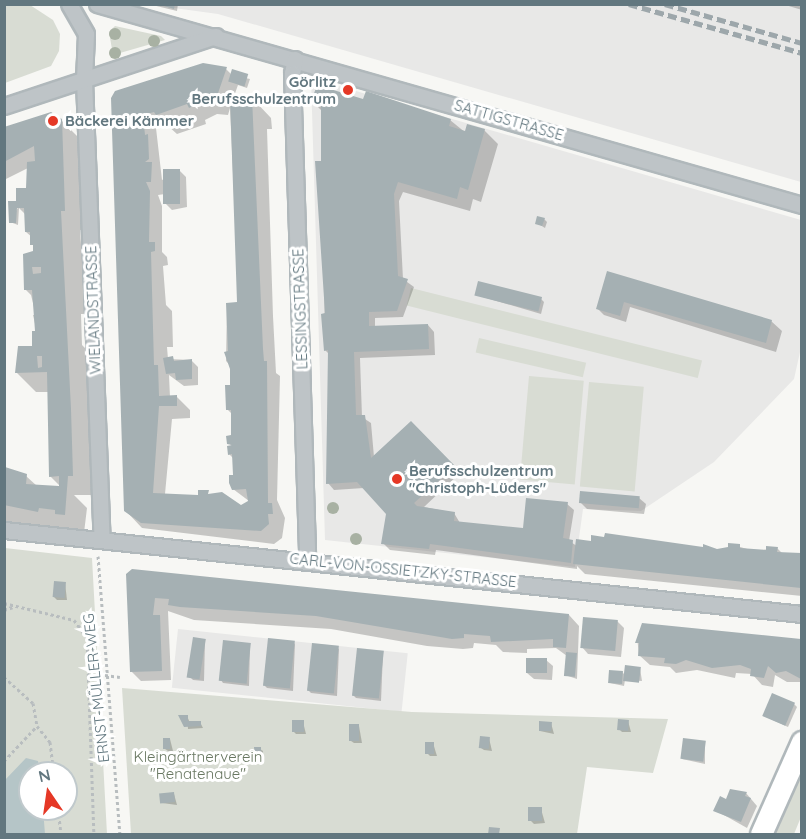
<!DOCTYPE html>
<html>
<head>
<meta charset="utf-8">
<style>
  body { margin:0 }
  #map { position:relative; width:806px; height:839px; overflow:hidden; background:#f7f7f4; font-family:Quicksand,sans-serif }
  div>[style] { position:absolute }
  [style*='--x'] { left:calc(var(--x)*1px); top:calc(var(--y)*1px); width:calc(var(--w)*1px); rotate:calc(var(--a)*1deg) }
  .built>* { inset:0; background:#e8e8e7; transform-origin:0 0 }
  .green>* { inset:0; background:#d8dcd3; transform-origin:0 0 }
  .water>* { inset:0; background:#b5c5c7 }
  .shadow>* { inset:0; background:#0003 }
  .building>* { inset:0; background:#a5b0b3; transform-origin:0 0 }
  .path>* { height:3px; margin-top:-1.5px; transform-origin:0; background:repeating-linear-gradient(90deg,#b8bdbf 0 3px,transparent 0 6px) }
  .roads { filter:drop-shadow(2px 0 #b0b8bb) drop-shadow(-2px 0 #b0b8bb) drop-shadow(0 2px #b0b8bb) drop-shadow(0 -2px #b0b8bb) }
  .street>* { height:15px; margin:-7.5px; padding:0 7.5px; transform-origin:7.5px; border-radius:7.5px; background:#bec4c7 }
  .secondary>* { height:21px; margin:-10.5px; padding:0 10.5px; transform-origin:10.5px; border-radius:10.5px; background:#fff }
  .rail>* { height:4.5px; margin-top:-2.25px; transform-origin:0; background:repeating-linear-gradient(90deg,#9da7ab 0 9px,transparent 0 13.5px) }
  .trees>* { width:12px; height:12px; margin:-6px; border-radius:50%; background:#a8b1a3 }
  .dots>* { width:16px; height:16px; translate:-50% -50%; box-sizing:border-box; border:3px solid #fff; border-radius:50% }
  span { translate:-50% -50%; white-space:nowrap; text-align:center; line-height:1.15; -webkit-text-stroke:6px #fff; paint-order:stroke }
  .poi-label { font-size:15px; color:#62777f; font-weight:700 }
  .right { translate:-100% -50%; text-align:right }
  .left { translate:0 -50%; text-align:left }
  .street-label { font-size:15px; color:#62777f }
  .park-label { font-size:15px; color:#687761 }
  .frame { position:absolute; inset:0; border:6px solid #62777f; pointer-events:none }
  .north { position:absolute; left:18px; top:761px; width:60px; height:60px; box-sizing:border-box; background:#fff; border:2px solid #c0c9cc; border-radius:50%; rotate:347deg; font-size:16px; font-weight:700; line-height:24px; text-align:center; color:#62777f }
  .north::after { content:''; display:block; margin:auto; width:21px; height:27px; background:#e53826; clip-path:polygon(50% 0,100% 100%,50% 72%,0 100%) }
</style>
</head>
<body>
<div id="map">
  <div class="built">
    <i style="clip-path:polygon(152px 5px,801px 5px,801px 182px,218px 14px)"></i>
    <i style="clip-path:polygon(311px 78px,801px 220px,802px 343px,794px 379px,714px 462px,641px 511px,583px 509px,575px 567px,325px 540px)"></i>
    <i style="left:178px;top:629px;width:231px;height:59px;rotate:6deg"></i>
  </div>
  <div class="green">
    <i style="clip-path:polygon(5px 4px,30px 5px,53px 20px,60px 34px,59px 51px,51px 66px,5px 83px)"></i>
    <i style="clip-path:polygon(115px 26px,161px 36px,165px 40px,113px 55px,109px 32px)"></i>
    <i style="left:411px;top:288px;width:300px;height:18px;rotate:14deg"></i>
    <i style="left:479px;top:338px;width:110px;height:15px;rotate:13deg"></i>
    <i style="left:529px;top:376px;width:55px;height:104px;rotate:5deg"></i>
    <i style="left:589px;top:382px;width:55px;height:105px;rotate:5deg"></i>
    <i style="clip-path:polygon(evenodd,5px 548px,92px 558px,107px 834px,5px 834px,5px 548px,30px 773px,66px 773px,66px 809px,30px 809px,30px 773px)"></i>
    <i style="clip-path:polygon(122px 688px,412px 712px,668px 719px,653px 773px,587px 767px,577px 834px,131px 834px)"></i>
    <i style="clip-path:polygon(801px 757px,801px 817px,794px 834px,768px 834px)"></i>
  </div>
  <div class="water">
    <i style="clip-path:polygon(26px 758px,38px 761px,40px 773px,30px 773px,30px 809px,43px 809px,45px 834px,5px 834px,5px 780px)"></i>
  </div>
  <div class="shadow">
    <i style="clip-path:polygon(148px 4px,178px 4px,177px 11px)"></i>
    <i style="clip-path:polygon(782px 4px,802px 4px,802px 10px)"></i>
    <i style="clip-path:polygon(evenodd,226px 69px,232px 75px,250px 79px,247px 88px,238px 85px,233px 99px,252px 98px,271px 118px,272px 129px,267px 129px,273px 316px,276px 373px,280px 376px,277px 500px,285px 518px,282px 538px,274px 544px,142px 528px,126px 511px,112px 98px,226px 69px,230px 108px,239px 304px,227px 304px,226px 361px,232px 367px,232px 386px,227px 409px,232px 414px,233px 437px,229px 443px,233px 447px,229px 454px,234px 459px,233px 489px,249px 501px,241px 507px,200px 491px,199px 499px,165px 494px,172px 419px,190px 418px,190px 410px,176px 396px,170px 397px,169px 375px,184px 386px,198px 385px,198px 367px,191px 360px,168px 359px,167px 347px,173px 347px,172px 311px,166px 305px,163px 266px,168px 265px,167px 257px,162px 252px,162px 206px,158px 195px,165px 194px,165px 203px,172px 210px,187px 207px,186px 177px,179px 170px,162px 180px,156px 128px,167px 125px,177px 134px,206px 124px,205px 120px,217px 114px,228px 115px,230px 108px)"></i>
    <i style="clip-path:polygon(364px 101px,450px 120px,466px 133px,484px 130px,498px 144px,481px 202px,473px 199px,470px 211px,403px 192px,399px 201px,403px 279px,414px 287px,403px 317px,375px 318px,375px 327px,428px 325px,434px 332px,435px 355px,360px 358px,362px 417px,371px 423px,374px 457px,411px 423px,460px 473px,424px 507px,454px 513px,460px 523px,524px 529px,567px 504px,574px 510px,569px 541px,577px 546px,717px 550px,729px 548px,730px 544px,754px 551px,777px 548px,783px 554px,802px 555px,802px 596px,585px 574px,577px 566px,577px 569px,436px 550px,435px 555px,390px 550px,383px 543px,388px 513px,364px 488px,334px 490px,328px 483px,330px 355px,325px 350px,322px 111px,313px 102px)"></i>
    <i style="clip-path:polygon(61px 120px,81px 140px,84px 230px,80px 230px,86px 314px,81px 314px,82px 345px,88px 351px,92px 495px,74px 495px,87px 508px,84px 533px,23px 523px,22px 528px,15px 527px,4px 521px,6px 469px,26px 476px,37px 486px,62px 488px,50px 476px,49px 392px,36px 392px,16px 372px,16px 364px,34px 348px,37px 332px,33px 315px,36px 315px,31px 295px,25px 289px,35px 252px,33px 238px,26px 232px,26px 215px,19px 208px,18px 225px,10px 222px,28px 189px,28px 168px,4px 180px,4px 130px)"></i>
    <i style="clip-path:polygon(544px 219px,547px 222px,545px 228px,537px 223px)"></i>
    <i style="clip-path:polygon(608px 273px,771px 321px,782px 331px,776px 352px,630px 307px,626px 322px,604px 315px,598px 309px)"></i>
    <i style="clip-path:polygon(476px 295px,541px 299px,544px 302px,541px 314px)"></i>
    <i style="clip-path:polygon(639px 498px,646px 504px,644px 514px,587px 509px,580px 502px)"></i>
    <i style="clip-path:polygon(128px 574px,569px 615px,579px 626px,577px 679px,565px 675px,567px 656px,556px 648px,527px 649px,527px 653px,503px 652px,496px 645px,474px 643px,473px 648px,463px 649px,427px 646px,331px 629px,194px 620px,168px 611px,171px 680px,141px 681px,131px 671px)"></i>
    <i style="clip-path:polygon(65px 583px,67px 600px,57px 600px,54px 597px)"></i>
    <i style="clip-path:polygon(617px 621px,624px 628px,621px 657px,588px 654px,582px 647px)"></i>
    <i style="clip-path:polygon(643px 624px,802px 641px,802px 682px,787px 682px,775px 675px,773px 687px,762px 685px,752px 674px,736px 673px,735px 678px,697px 670px,676px 673px,670px 667px,650px 665px,639px 655px,637px 637px,641px 637px)"></i>
    <i style="clip-path:polygon(205px 640px,204px 681px,193px 680px,190px 677px)"></i>
    <i style="clip-path:polygon(295px 643px,293px 691px,267px 688px,265px 686px)"></i>
    <i style="clip-path:polygon(250px 645px,249px 686px,223px 683px,221px 680px)"></i>
    <i style="clip-path:polygon(339px 648px,337px 696px,311px 693px,308px 690px)"></i>
    <i style="clip-path:polygon(383px 653px,381px 701px,356px 698px,353px 695px)"></i>
    <i style="clip-path:polygon(546px 660px,553px 666px,552px 680px,534px 679px,527px 673px)"></i>
    <i style="clip-path:polygon(640px 668px,642px 681px,625px 680px,624px 686px,610px 683px,622px 672px,626px 676px)"></i>
    <i style="clip-path:polygon(794px 704px,797px 707px,788px 727px,764px 716px)"></i>
    <i style="clip-path:polygon(187px 716px,190px 723px,200px 722px,203px 728px,188px 729px)"></i>
    <i style="clip-path:polygon(628px 721px,631px 732px,622px 732px,619px 729px)"></i>
    <i style="clip-path:polygon(303px 722px,306px 734px,296px 734px,293px 731px)"></i>
    <i style="clip-path:polygon(551px 723px,554px 734px,540px 731px)"></i>
    <i style="clip-path:polygon(359px 726px,362px 743px,354px 743px,351px 741px)"></i>
    <i style="clip-path:polygon(489px 738px,492px 751px,484px 750px,481px 748px)"></i>
    <i style="clip-path:polygon(170px 739px,173px 751px,168px 751px,165px 749px)"></i>
    <i style="clip-path:polygon(705px 742px,705px 764px,682px 759px)"></i>
    <i style="clip-path:polygon(433px 743px,437px 756px,430px 756px,427px 753px)"></i>
    <i style="clip-path:polygon(260px 749px,263px 751px,263px 760px,256px 758px)"></i>
    <i style="clip-path:polygon(196px 772px,199px 781px,190px 781px,187px 778px)"></i>
    <i style="clip-path:polygon(746px 793px,757px 806px,747px 828px,715px 810px)"></i>
    <i style="clip-path:polygon(174px 794px,177px 805px,162px 803px)"></i>
    <i style="clip-path:polygon(541px 809px,545px 823px,534px 824px,531px 821px)"></i>
  </div>
  <div class="building">
    <i style="clip-path:polygon(158px 4px,175px 4px,174px 9px)"></i>
    <i style="clip-path:polygon(203px 63px,227px 67px,215px 102px,203px 101px,189px 108px,187px 104px,156px 115px,154px 112px,143px 115px,145px 135px,148px 134px,149px 159px,145px 162px,152px 162px,151px 182px,146px 182px,150px 191px,149px 242px,155px 242px,155px 251px,151px 252px,154px 365px,158px 365px,159px 396px,177px 395px,177px 406px,159px 406px,153px 493px,198px 495px,198px 490px,209px 490px,208px 494px,222px 492px,241px 505px,248px 501px,246px 489px,232px 490px,229px 483px,229px 475px,233px 475px,232px 454px,228px 455px,227px 446px,232px 445px,227px 444px,226px 436px,231px 435px,231px 410px,226px 410px,225px 385px,230px 385px,230px 369px,224px 352px,228px 351px,226px 303px,237px 302px,230px 98px,252px 97px,263px 349px,264px 361px,267px 361px,268px 503px,272px 503px,273px 514px,268px 514px,269px 524px,261px 531px,141px 523px,124px 511px,111px 98px,115px 91px)"></i>
    <i style="left:232px;top:69px;width:17px;height:13px;rotate:17deg"></i>
    <i style="clip-path:polygon(317px 85px,363px 99px,366px 91px,451px 119px,449px 126px,465px 131px,467px 124px,485px 129px,468px 190px,460px 187px,457px 199px,398px 182px,394px 194px,398px 276px,408px 279px,397px 311px,369px 312px,369px 326px,428px 324px,429px 349px,354px 352px,356px 415px,365px 415px,371px 458px,411px 421px,455px 466px,414px 503px,417px 506px,455px 512px,454px 521px,523px 528px,526px 498px,568px 502px,563px 538px,573px 540px,571px 563px,430px 544px,429px 549px,381px 544px,386px 514px,357px 482px,326px 484px,328px 350px,324px 351px,321px 314px,325px 313px,315px 161px,321px 161px,321px 104px,311px 102px)"></i>
    <i style="clip-path:polygon(evenodd,51px 112px,62px 119px,65px 211px,61px 211px,71px 409px,73px 476px,68px 476px,65px 515px,55px 514px,55px 510px,39px 508px,38px 512px,4px 505px,5px 467px,27px 474px,26px 484px,59px 486px,59px 476px,49px 477px,47px 372px,15px 373px,18px 346px,32px 346px,32px 331px,35px 331px,32px 290px,24px 290px,23px 254px,33px 251px,33px 245px,30px 245px,30px 232px,25px 232px,24px 208px,17px 208px,16px 223px,9px 223px,8px 201px,16px 201px,16px 188px,26px 188px,27px 162px,35px 161px,34px 146px,4px 162px,4px 127px,51px 112px,32px 267px,41px 267px,41px 273px,33px 274px,32px 267px,51px 112px,37px 356px,42px 356px,42px 367px,38px 368px,37px 356px)"></i>
    <i style="left:163px;top:169px;width:17px;height:35px"></i>
    <i style="clip-path:polygon(537px 216px,545px 218px,542px 226px,535px 224px)"></i>
    <i style="clip-path:polygon(607px 271px,772px 320px,766px 343px,624px 302px,620px 316px,596px 309px)"></i>
    <i style="left:478px;top:281px;width:66px;height:15px;rotate:14deg"></i>
    <i style="clip-path:polygon(173px 356px,174px 361px,192px 359px,192px 379px,176px 380px,175px 373px,166px 374px,163px 358px)"></i>
    <i style="left:580px;top:491px;width:60px;height:12px;rotate:5deg"></i>
    <i style="clip-path:polygon(605px 533px,703px 547px,703px 544px,717px 549px,728px 547px,728px 543px,740px 544px,740px 548px,766px 550px,766px 546px,778px 547px,777px 552px,801px 553px,801px 588px,573px 564px,576px 539px,591px 541px,591px 535px,604px 537px)"></i>
    <i style="clip-path:polygon(132px 569px,569px 614px,566px 648px,553px 647px,553px 639px,491px 642px,490px 636px,464px 634px,464px 638px,452px 639px,316px 616px,180px 607px,168px 605px,169px 599px,155px 598px,153px 615px,160px 615px,162px 671px,130px 672px,126px 574px)"></i>
    <i style="left:54px;top:581px;width:12px;height:16px;rotate:5deg"></i>
    <i style="left:583px;top:617px;width:35px;height:31px;rotate:5deg"></i>
    <i style="clip-path:polygon(642px 623px,801px 639px,801px 679px,786px 671px,776px 673px,768px 666px,764px 678px,750px 676px,751px 669px,740px 665px,712px 668px,686px 660px,676px 664px,664px 663px,665px 658px,638px 656px,639px 643px,635px 643px)"></i>
    <i style="left:193px;top:637px;width:13px;height:41px;rotate:9deg"></i>
    <i style="left:268px;top:638px;width:27px;height:48px;rotate:6deg"></i>
    <i style="left:223px;top:640px;width:28px;height:41px;rotate:6deg"></i>
    <i style="left:312px;top:643px;width:27px;height:48px;rotate:6deg"></i>
    <i style="left:357px;top:648px;width:27px;height:48px;rotate:6deg"></i>
    <i style="left:566px;top:652px;width:11px;height:24px;rotate:5deg"></i>
    <i style="left:526px;top:658px;width:21px;height:15px"></i>
    <i style="left:625px;top:665px;width:16px;height:16px;rotate:7deg"></i>
    <i style="left:609px;top:670px;width:14px;height:13px;rotate:4deg"></i>
    <i style="left:772px;top:693px;width:25px;height:25px;rotate:23deg"></i>
    <i style="clip-path:polygon(178px 715px,188px 715px,188px 721px,201px 721px,201px 726px,184px 727px)"></i>
    <i style="left:618px;top:719px;width:11px;height:11px;rotate:5deg"></i>
    <i style="left:292px;top:720px;width:12px;height:12px"></i>
    <i style="clip-path:polygon(539px 721px,552px 722px,551px 731px,539px 731px)"></i>
    <i style="left:349px;top:724px;width:10px;height:17px"></i>
    <i style="left:480px;top:736px;width:10px;height:12px;rotate:6deg"></i>
    <i style="left:163px;top:738px;width:7px;height:11px"></i>
    <i style="left:683px;top:738px;width:23px;height:21px;rotate:7deg"></i>
    <i style="left:425px;top:742px;width:9px;height:12px"></i>
    <i style="clip-path:polygon(254px 747px,261px 747px,261px 758px,255px 758px)"></i>
    <i style="left:196px;top:770px;width:8px;height:11px;rotate:83deg"></i>
    <i style="clip-path:polygon(730px 789px,747px 792px,745px 796px,751px 798px,741px 822px,713px 811px,720px 796px,726px 799px)"></i>
    <i style="left:174px;top:792px;width:10px;height:15px;rotate:84deg"></i>
    <i style="left:542px;top:807px;width:14px;height:14px;rotate:90deg"></i>
    <i style="clip-path:polygon(489px 827px,500px 828px,499px 834px,488px 834px)"></i>
  </div>
  <div class="path">
    <i style="--x:98;--y:556;--w:279;--a:85.5"></i>
    <i style="--x:4;--y:603;--w:72;--a:13.7"></i>
    <i style="--x:74;--y:620;--w:21;--a:53"></i>
    <i style="--x:87;--y:637;--w:197;--a:88"></i>
    <i style="--x:4;--y:610;--w:9;--a:-18"></i>
    <i style="--x:105;--y:675;--w:15;--a:8"></i>
    <i style="--x:4;--y:677;--w:39;--a:42"></i>
    <i style="--x:33;--y:703;--w:23;--a:80"></i>
    <i style="--x:37;--y:726;--w:21;--a:51"></i>
    <i style="--x:50;--y:742;--w:31;--a:83"></i>
    <i style="--x:4;--y:761;--w:48;--a:-46.7"></i>
    <i style="--x:58;--y:809;--w:25;--a:83"></i>
  </div>
  <div class="roads">
    <div class="street">
      <i style="--x:69;--y:4;--w:34;--a:60"></i>
      <i style="--x:86;--y:34;--w:46;--a:92.5"></i>
      <i style="--x:84;--y:80;--w:460;--a:87.8"></i>
      <i style="--x:97;--y:4;--w:733;--a:15.91"></i>
      <i style="--x:295;--y:59;--w:14;--a:102"></i>
      <i style="--x:292;--y:73;--w:486;--a:88.2"></i>
      <i style="--x:4;--y:106;--w:223;--a:-18.3"></i>
      <i style="--x:4;--y:530;--w:802;--a:6.01"></i>
    </div>
    <div class="secondary">
      <i style="--x:761;--y:834;--w:101;--a:-66"></i>
    </div>
  </div>
  <div class="rail">
    <i style="--x:629;--y:4;--w:180;--a:15.8"></i>
    <i style="--x:665;--y:4;--w:142;--a:15.9"></i>
  </div>
  <div class="trees">
    <i style="left:115px;top:34px"></i>
    <i style="left:154px;top:41px"></i>
    <i style="left:115px;top:53px"></i>
    <i style="left:333px;top:508px"></i>
    <i style="left:356px;top:539px"></i>
  </div>
  <div class="dots">
    <i style="left:348px;top:90px;background:#e53826"></i>
    <i style="left:53px;top:121px;background:#e53826"></i>
    <i style="left:397px;top:479px;background:#e53826"></i>
  </div>
  <div class="poi-label">
    <span class="right" style="left:336px;top:90px">Görlitz<br>Berufsschulzentrum</span>
    <span class="left" style="left:65px;top:121px">Bäckerei Kämmer</span>
    <span class="left" style="left:409px;top:479px">Berufsschulzentrum<br>"Christoph-Lüders"</span>
  </div>
  <div class="street-label">
    <span style="left:509px;top:120px;rotate:16deg">SATTIGSTRASSE</span>
    <span style="left:300px;top:309px;rotate:-92deg">LESSINGSTRASSE</span>
    <span style="left:93px;top:310px;rotate:-92deg">WIELANDSTRASSE</span>
    <span style="left:403px;top:570px;rotate:6deg">CARL-VON-OSSIETZKY-STRASSE</span>
    <span style="left:96px;top:688px;rotate:-96deg">ERNST-MÜLLER-WEG</span>
  </div>
  <div class="park-label">
    <span style="left:198px;top:765px">Kleingärtnerverein<br>"Renatenaue"</span>
  </div>
  <div class="frame"></div>
  <div class="north">N</div>
</div>
</body>
</html>
